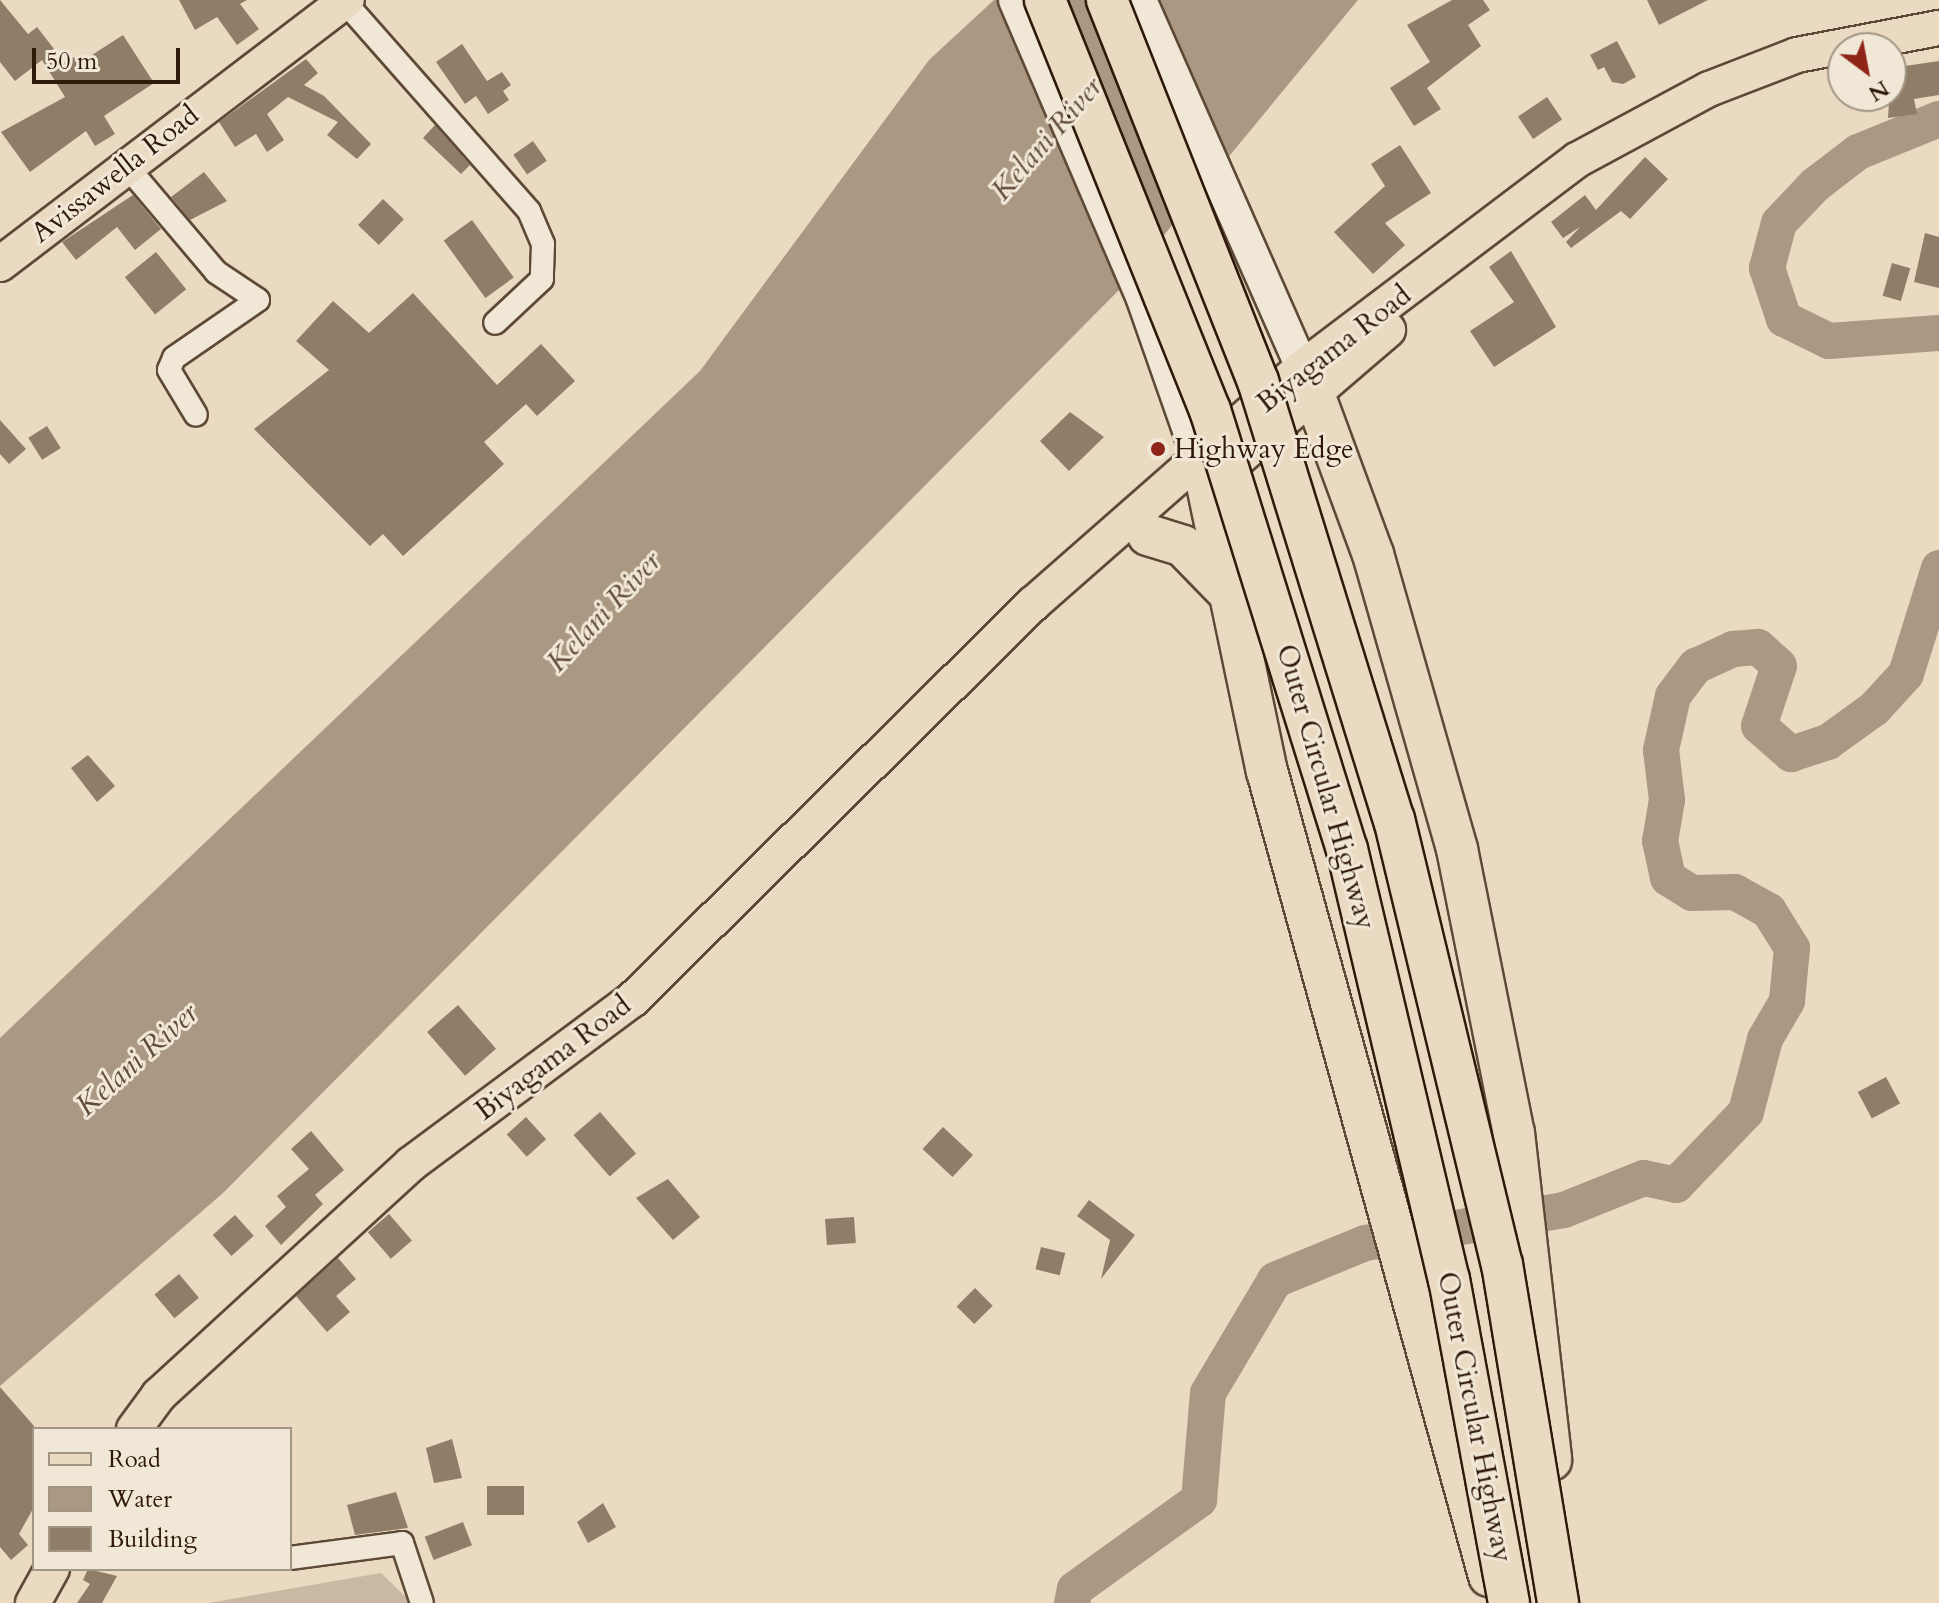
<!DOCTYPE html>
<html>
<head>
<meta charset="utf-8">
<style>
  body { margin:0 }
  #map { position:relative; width:1939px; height:1603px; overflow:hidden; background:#e9dac1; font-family:Cardo,serif }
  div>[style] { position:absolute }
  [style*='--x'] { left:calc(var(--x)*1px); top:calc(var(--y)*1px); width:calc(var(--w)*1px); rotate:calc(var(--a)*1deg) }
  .green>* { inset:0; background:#c9b9a2 }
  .water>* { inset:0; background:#aa9882 }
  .river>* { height:36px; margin:-18px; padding:0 18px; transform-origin:18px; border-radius:18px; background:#aa9882 }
  .building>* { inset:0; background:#907d68; transform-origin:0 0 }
  .roads { filter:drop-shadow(2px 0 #5e4936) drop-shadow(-2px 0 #5e4936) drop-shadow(0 2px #5e4936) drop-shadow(0 -2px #5e4936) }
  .street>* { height:22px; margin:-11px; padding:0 11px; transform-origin:11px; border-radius:11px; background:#f1e7d7 }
  .secondary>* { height:32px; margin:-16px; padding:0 16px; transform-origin:16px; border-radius:16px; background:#f1e7d7 }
  .primary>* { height:34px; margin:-17px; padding:0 17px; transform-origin:17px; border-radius:17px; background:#e9dac1 }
  .highway>* { height:40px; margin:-20px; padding:0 20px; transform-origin:20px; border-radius:20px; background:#e9dac1 }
  .bridges { filter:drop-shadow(2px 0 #2f1908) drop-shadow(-2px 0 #2f1908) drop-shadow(0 2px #2f1908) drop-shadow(0 -2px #2f1908) }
  .highway-bridge>* { height:40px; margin:-20px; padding:0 20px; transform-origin:20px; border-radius:20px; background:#e9dac1 }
  .dots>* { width:22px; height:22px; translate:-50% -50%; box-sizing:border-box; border:4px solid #f1e7d7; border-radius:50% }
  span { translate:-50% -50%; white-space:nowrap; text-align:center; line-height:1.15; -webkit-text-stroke:6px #f1e7d7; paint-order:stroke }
  .street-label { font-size:28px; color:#2f1908 }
  .poi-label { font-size:28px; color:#2f1908 }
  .left { translate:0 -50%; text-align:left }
  .water-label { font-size:30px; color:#604c39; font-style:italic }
  .legend { position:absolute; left:32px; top:1427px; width:260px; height:144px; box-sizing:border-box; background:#f1e7d7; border:2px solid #a39584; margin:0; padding:10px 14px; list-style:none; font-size:24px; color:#2f1908 }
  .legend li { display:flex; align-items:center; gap:16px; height:40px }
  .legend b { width:40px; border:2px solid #a39584 }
  .north { position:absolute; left:1827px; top:32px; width:80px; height:80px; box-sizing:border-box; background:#f1e7d7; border:2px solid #a39584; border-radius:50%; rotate:148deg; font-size:22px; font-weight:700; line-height:32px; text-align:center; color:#2f1908 }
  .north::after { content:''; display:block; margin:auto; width:28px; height:36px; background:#8f2418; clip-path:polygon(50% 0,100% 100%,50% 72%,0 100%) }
  .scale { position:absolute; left:32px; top:48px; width:148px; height:36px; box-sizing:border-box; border:4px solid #2f1908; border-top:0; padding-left:10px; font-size:24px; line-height:28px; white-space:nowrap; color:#2f1908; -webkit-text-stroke:6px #f1e7d7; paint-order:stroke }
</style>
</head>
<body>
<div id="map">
  <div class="green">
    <i style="clip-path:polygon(381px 1573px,412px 1603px,208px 1603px)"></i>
  </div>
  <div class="water">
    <i style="clip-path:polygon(994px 0,1358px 0,1117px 292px,223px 1193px,0 1386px,0 1038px,700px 371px,929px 60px)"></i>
  </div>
  <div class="river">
    <i style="--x:1939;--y:119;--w:87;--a:157.8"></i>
    <i style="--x:1858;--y:152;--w:54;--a:142.5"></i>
    <i style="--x:1815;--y:185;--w:52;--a:133.5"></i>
    <i style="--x:1779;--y:223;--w:47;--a:104.9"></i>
    <i style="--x:1767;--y:268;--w:54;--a:71.6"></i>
    <i style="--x:1784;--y:319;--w:50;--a:26.1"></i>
    <i style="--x:1829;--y:341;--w:110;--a:-4.2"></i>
    <i style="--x:1072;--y:1603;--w:14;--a:-78"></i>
    <i style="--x:1075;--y:1589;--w:153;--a:-35.7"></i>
    <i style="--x:1199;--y:1500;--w:107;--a:-85.2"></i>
    <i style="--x:1208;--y:1393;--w:131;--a:-59.3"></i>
    <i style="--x:1275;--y:1280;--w:97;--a:-22.3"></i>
    <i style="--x:1365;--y:1243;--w:202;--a:-9.4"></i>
    <i style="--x:1564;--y:1210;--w:86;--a:-21.8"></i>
    <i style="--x:1644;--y:1178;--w:33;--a:12"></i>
    <i style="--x:1676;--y:1185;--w:101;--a:-46.2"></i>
    <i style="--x:1746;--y:1112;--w:75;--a:-75.4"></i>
    <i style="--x:1765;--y:1039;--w:44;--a:-59.9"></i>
    <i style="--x:1787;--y:1001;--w:53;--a:-84.6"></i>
    <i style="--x:1792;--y:948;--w:44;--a:-121.9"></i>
    <i style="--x:1769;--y:911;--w:39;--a:-151"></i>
    <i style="--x:1735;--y:892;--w:43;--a:178.7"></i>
    <i style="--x:1692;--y:893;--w:28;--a:-148"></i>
    <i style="--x:1668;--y:878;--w:38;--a:-102"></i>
    <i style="--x:1660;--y:841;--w:42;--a:-80.3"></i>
    <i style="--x:1667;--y:800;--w:50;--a:-96.8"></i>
    <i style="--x:1661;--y:750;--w:55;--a:-77.5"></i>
    <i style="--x:1673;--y:696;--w:38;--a:-53"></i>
    <i style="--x:1696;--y:666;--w:41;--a:-24.7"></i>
    <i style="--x:1733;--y:649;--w:25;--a:-5"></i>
    <i style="--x:1758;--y:647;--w:28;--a:42"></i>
    <i style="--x:1779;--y:666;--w:63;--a:108.4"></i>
    <i style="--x:1759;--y:726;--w:43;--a:41.2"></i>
    <i style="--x:1791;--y:754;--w:39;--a:-18"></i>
    <i style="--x:1828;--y:742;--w:57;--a:-35.7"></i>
    <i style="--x:1874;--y:709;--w:47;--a:-47.6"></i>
    <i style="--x:1906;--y:674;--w:111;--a:-72.7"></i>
  </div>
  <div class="building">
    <i style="clip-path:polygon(0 0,28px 34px,37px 27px,65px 63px,74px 57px,78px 64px,123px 35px,154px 83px,104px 116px,115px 134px,95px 146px,86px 131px,30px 172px,1px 132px,65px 97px,42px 60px,15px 81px,0 62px)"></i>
    <i style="clip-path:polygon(179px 0,247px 0,240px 4px,259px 29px,237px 45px,217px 17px,195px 30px)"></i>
    <i style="clip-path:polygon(1452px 0,1483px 0,1490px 10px,1468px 25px,1481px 46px,1427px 88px,1441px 109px,1414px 126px,1390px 88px,1430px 62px,1407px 25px)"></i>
    <i style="clip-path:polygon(1647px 0,1708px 0,1659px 25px)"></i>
    <i style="clip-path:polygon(1617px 41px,1636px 77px,1623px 84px,1612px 82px,1604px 67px,1598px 70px,1590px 55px)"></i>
    <i style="clip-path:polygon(462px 44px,487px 81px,502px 72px,511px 85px,503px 91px,509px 100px,488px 114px,476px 96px,465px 104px,436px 62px)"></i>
    <i style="clip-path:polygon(306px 59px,318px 73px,304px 85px,324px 96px,371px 144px,357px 159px,327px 135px,338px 122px,288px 97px,267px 114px,284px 140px,267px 152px,256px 134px,235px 147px,219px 122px)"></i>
    <i style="clip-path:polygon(1939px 61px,1939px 95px,1914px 99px,1917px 114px,1888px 118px,1891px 68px)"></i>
    <i style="left:1547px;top:97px;width:27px;height:35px;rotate:56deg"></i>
    <i style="clip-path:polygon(435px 125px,470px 165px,461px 174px,423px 138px)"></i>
    <i style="left:533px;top:141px;width:24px;height:24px;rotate:55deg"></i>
    <i style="clip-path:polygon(1400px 145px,1431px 193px,1385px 223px,1405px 245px,1373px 274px,1334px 232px,1385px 186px,1371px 164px)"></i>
    <i style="clip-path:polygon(1645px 157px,1668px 179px,1630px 219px,1621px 211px,1571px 248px,1566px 242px,1580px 227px,1563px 238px,1551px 222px,1585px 195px,1596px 210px)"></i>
    <i style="clip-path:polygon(204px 172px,227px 201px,190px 220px,171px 197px)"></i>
    <i style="clip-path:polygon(133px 195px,161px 229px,135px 250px,117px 227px,76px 260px,62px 242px)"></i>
    <i style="left:383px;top:199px;width:29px;height:36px;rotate:44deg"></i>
    <i style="left:472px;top:220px;width:71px;height:35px;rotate:54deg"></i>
    <i style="clip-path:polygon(1925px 233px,1939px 237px,1939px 288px,1914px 282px)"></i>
    <i style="clip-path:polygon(1511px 251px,1556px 327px,1494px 367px,1470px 331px,1514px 302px,1489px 267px)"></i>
    <i style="left:156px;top:252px;width:48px;height:40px;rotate:51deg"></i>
    <i style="left:1892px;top:263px;width:19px;height:34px;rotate:16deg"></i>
    <i style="clip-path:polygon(413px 293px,497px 385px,541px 344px,575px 381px,537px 416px,526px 404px,484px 442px,504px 464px,403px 556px,383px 534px,370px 546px,254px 429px,329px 370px,296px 341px,333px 301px,369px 333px)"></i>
    <i style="clip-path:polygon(1070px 412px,1104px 437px,1069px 471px,1040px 441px)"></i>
    <i style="clip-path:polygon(0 420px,26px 449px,9px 464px,0 454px)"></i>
    <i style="left:47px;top:426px;width:26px;height:22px;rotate:58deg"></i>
    <i style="clip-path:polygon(88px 755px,115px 786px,97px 802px,71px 768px)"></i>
    <i style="left:458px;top:1005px;width:58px;height:41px;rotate:49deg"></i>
    <i style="left:1886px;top:1077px;width:30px;height:32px;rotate:62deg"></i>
    <i style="left:600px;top:1112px;width:55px;height:35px;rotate:49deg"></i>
    <i style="left:526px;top:1117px;width:30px;height:26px;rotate:48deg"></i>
    <i style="left:943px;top:1127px;width:41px;height:30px;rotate:43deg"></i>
    <i style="clip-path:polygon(311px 1131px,344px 1170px,315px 1195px,323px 1204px,281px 1245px,265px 1226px,286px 1207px,277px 1196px,309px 1169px,291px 1149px)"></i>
    <i style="clip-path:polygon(668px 1179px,700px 1217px,673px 1240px,636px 1198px)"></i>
    <i style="clip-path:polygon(1089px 1200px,1135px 1235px,1101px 1279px,1110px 1240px,1077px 1216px)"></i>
    <i style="left:389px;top:1214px;width:35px;height:28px;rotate:49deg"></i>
    <i style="left:235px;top:1215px;width:28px;height:30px;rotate:48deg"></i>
    <i style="left:854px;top:1217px;width:26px;height:29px;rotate:86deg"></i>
    <i style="left:1041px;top:1247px;width:25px;height:23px;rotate:14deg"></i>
    <i style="clip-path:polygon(338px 1258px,356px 1279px,336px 1296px,350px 1312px,327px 1332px,296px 1296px)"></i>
    <i style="left:179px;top:1274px;width:31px;height:32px;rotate:50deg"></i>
    <i style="left:975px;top:1288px;width:25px;height:26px;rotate:45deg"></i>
    <i style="clip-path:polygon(0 1387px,34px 1426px,34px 1507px,19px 1534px,28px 1545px,11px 1560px,0 1547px)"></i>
    <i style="clip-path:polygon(452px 1439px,462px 1478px,434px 1483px,426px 1448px)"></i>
    <i style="left:524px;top:1486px;width:29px;height:37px;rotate:90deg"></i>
    <i style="clip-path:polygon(396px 1492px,408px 1528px,355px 1535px,347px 1505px)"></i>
    <i style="clip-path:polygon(603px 1503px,616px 1527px,588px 1543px,577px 1522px)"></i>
    <i style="left:463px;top:1522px;width:25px;height:41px;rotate:69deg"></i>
    <i style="clip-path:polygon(88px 1569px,117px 1576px,102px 1603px,77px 1603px,90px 1584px,83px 1580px)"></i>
  </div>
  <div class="roads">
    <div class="street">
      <i style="--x:343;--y:0;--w:281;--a:48.6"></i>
      <i style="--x:529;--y:211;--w:36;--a:67"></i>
      <i style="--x:543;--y:244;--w:35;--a:92"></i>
      <i style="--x:542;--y:279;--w:64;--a:136.9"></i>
      <i style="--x:124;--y:163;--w:143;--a:49.8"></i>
      <i style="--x:216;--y:272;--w:50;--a:33.7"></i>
      <i style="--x:258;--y:300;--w:102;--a:145.4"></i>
      <i style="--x:174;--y:358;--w:13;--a:113"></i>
      <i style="--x:169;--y:370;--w:52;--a:59"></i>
      <i style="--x:290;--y:1558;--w:113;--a:-7.6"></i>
      <i style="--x:402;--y:1543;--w:63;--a:71.6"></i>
    </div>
    <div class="secondary">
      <i style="--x:1015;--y:0;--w:325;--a:66.8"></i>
      <i style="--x:1143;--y:299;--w:191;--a:70.7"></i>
      <i style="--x:1140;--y:0;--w:428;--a:66.2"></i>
    </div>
    <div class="primary">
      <i style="--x:0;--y:264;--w:436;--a:-37.3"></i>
      <i style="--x:1210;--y:483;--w:235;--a:-40.7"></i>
      <i style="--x:134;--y:1429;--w:42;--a:-53.7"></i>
      <i style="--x:159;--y:1395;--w:342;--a:-42.5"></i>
      <i style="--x:411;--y:1164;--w:275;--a:-36.6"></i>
      <i style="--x:632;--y:1000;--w:564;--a:-44.64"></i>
      <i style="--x:1033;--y:604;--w:358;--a:-41.3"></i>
      <i style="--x:1302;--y:368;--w:345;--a:-37.1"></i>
      <i style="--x:1577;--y:160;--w:150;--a:-28.3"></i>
      <i style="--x:1709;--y:89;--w:94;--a:-21.1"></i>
      <i style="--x:1797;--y:55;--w:145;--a:-10.8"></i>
      <i style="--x:33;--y:1603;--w:39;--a:-61"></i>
    </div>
    <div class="highway">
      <i style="--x:1314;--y:394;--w:171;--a:69.8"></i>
      <i style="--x:1373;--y:554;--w:307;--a:74.1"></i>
      <i style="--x:1457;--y:849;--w:290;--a:78.7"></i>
      <i style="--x:1514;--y:1133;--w:329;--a:83.5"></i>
      <i style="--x:1207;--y:485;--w:292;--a:78.2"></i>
      <i style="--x:1267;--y:771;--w:835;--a:74.58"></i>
      <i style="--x:1148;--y:535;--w:37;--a:17"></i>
      <i style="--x:1183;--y:546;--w:60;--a:45.7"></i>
    </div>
  </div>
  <div class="bridges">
    <div class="highway-bridge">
      <i style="--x:1045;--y:0;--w:442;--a:68.1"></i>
      <i style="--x:1210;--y:410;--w:460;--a:72.7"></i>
      <i style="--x:1347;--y:849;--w:442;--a:76.7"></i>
      <i style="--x:1449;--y:1279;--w:330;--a:79.5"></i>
      <i style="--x:1107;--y:0;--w:410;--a:68.4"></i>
      <i style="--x:1258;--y:381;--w:459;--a:72.8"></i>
      <i style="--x:1394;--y:819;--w:458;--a:76.4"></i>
      <i style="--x:1502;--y:1264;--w:344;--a:80.6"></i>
    </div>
  </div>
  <div class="dots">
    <i style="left:1158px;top:449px;background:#8f2418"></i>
  </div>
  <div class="street-label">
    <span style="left:115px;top:174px;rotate:-38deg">Avissawella Road</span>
    <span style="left:1334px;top:349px;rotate:-38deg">Biyagama Road</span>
    <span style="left:1326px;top:787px;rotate:74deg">Outer Circular Highway</span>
    <span style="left:553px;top:1058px;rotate:-37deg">Biyagama Road</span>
    <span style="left:1475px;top:1417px;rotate:79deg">Outer Circular Highway</span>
  </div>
  <div class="poi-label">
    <span class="left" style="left:1174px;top:449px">Highway Edge</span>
  </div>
  <div class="water-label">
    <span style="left:1047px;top:139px;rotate:-49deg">Kelani River</span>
    <span style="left:604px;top:612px;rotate:-47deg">Kelani River</span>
    <span style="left:137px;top:1060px;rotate:-42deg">Kelani River</span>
  </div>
  <ul class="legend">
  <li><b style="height:10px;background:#e9dac1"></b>Road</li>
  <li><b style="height:22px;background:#aa9882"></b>Water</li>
  <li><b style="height:22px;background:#907d68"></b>Building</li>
  </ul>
  <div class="north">N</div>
  <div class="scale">50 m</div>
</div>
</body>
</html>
